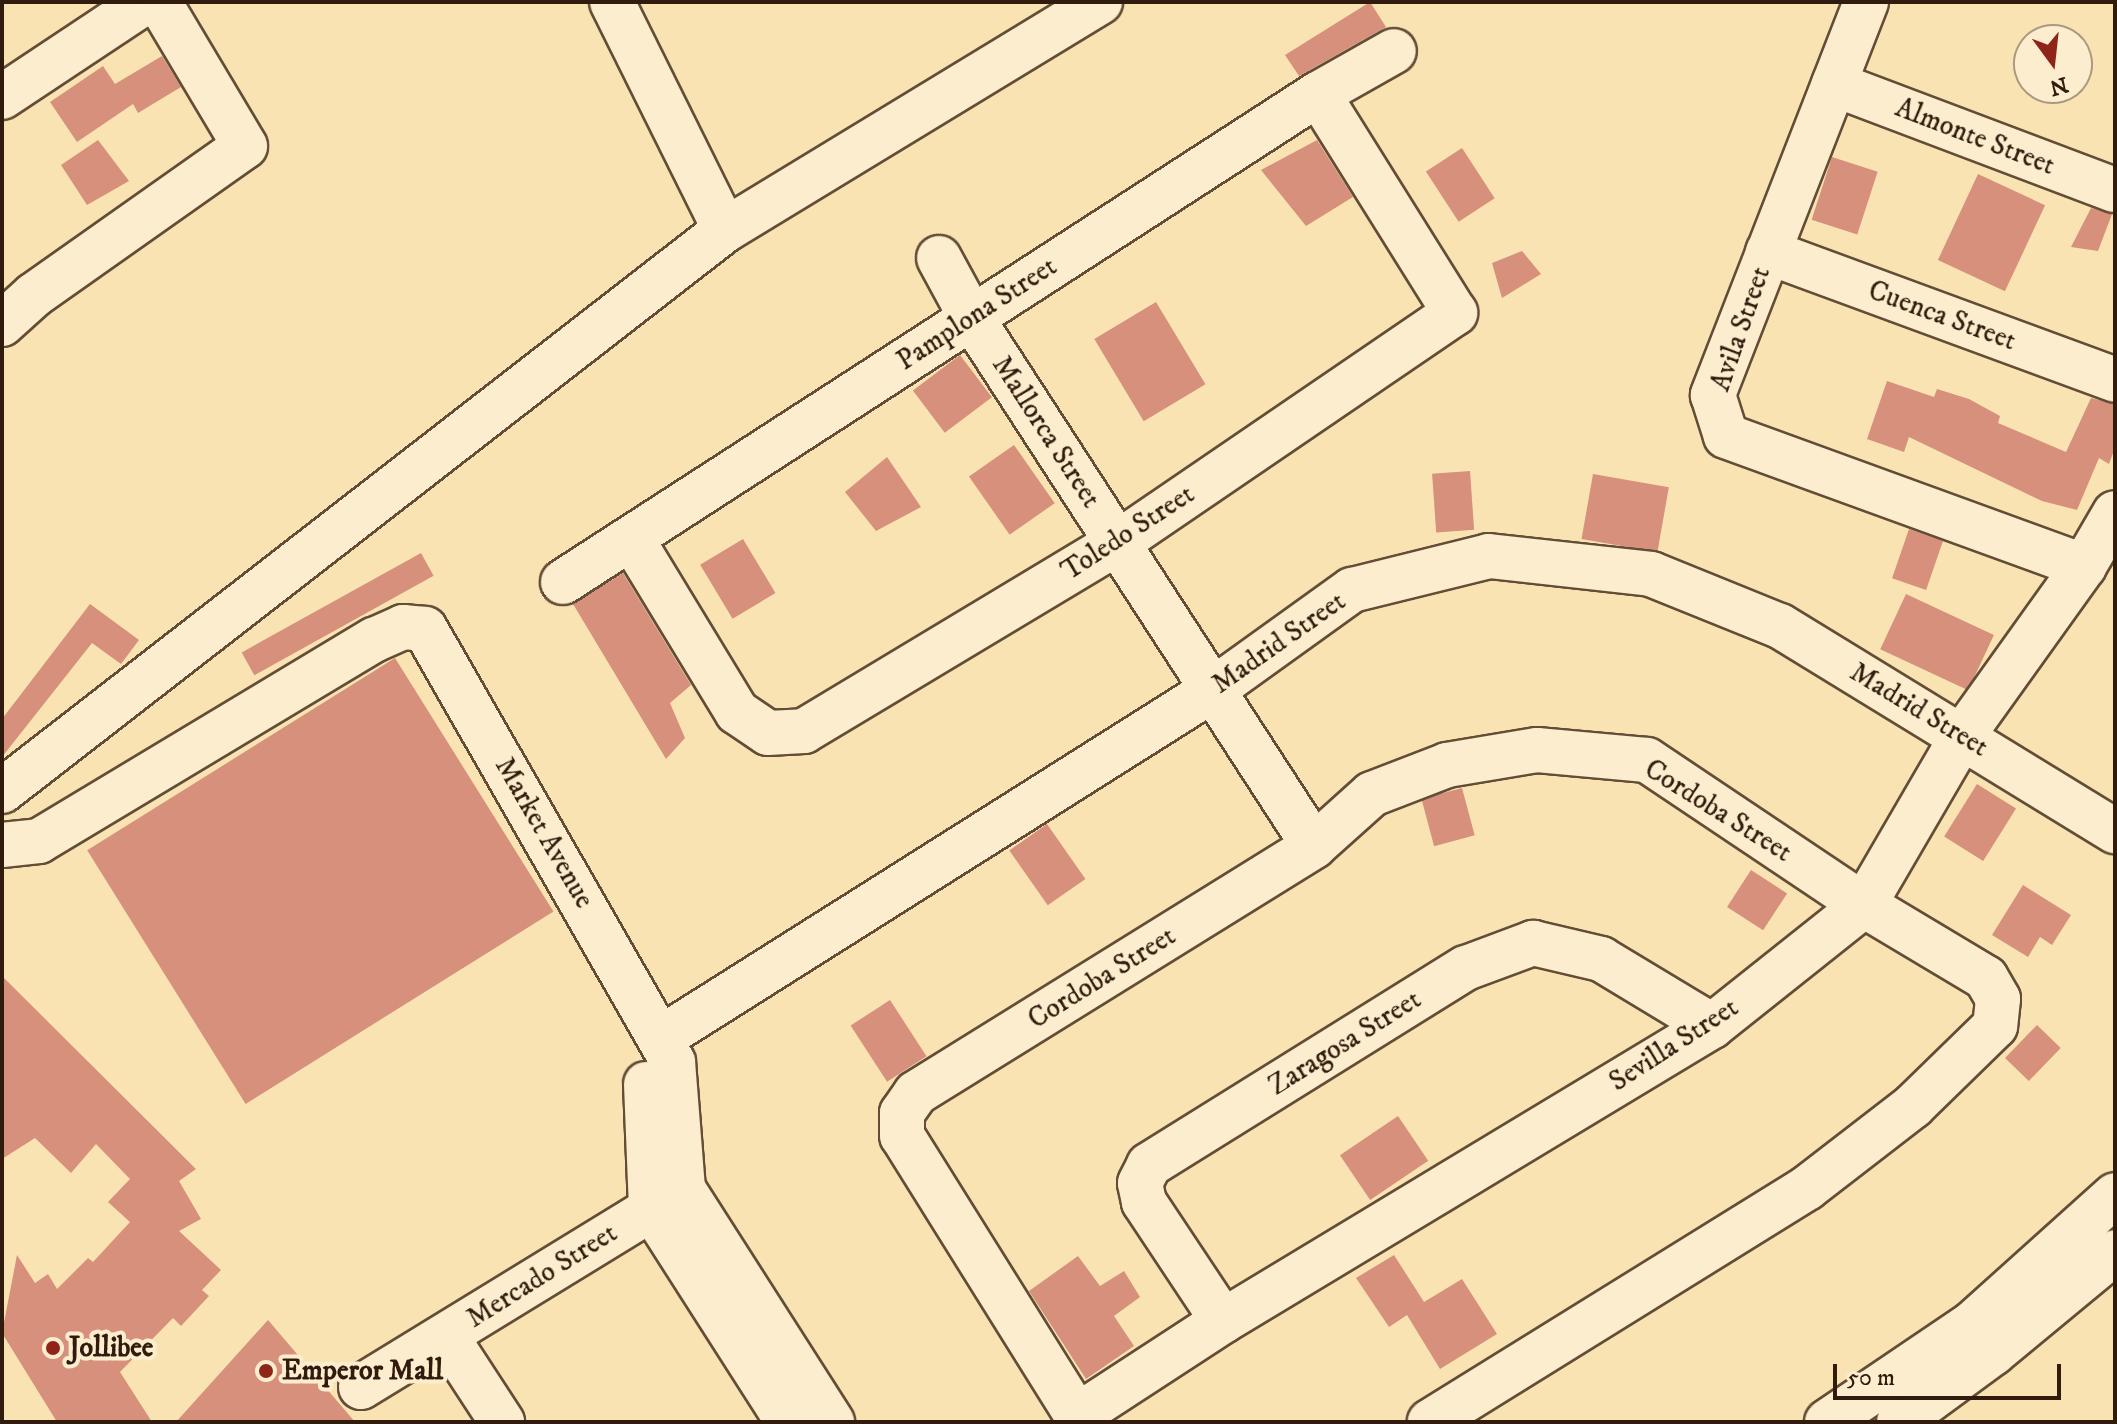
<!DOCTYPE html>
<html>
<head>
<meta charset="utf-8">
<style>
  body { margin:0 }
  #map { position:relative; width:2117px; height:1424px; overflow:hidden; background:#fae3b3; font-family:"IM FELL DW Pica",serif }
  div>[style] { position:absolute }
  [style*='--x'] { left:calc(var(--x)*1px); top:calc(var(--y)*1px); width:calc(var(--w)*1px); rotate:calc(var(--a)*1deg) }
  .building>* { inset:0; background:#d6907b; transform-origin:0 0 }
  .roads { filter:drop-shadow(2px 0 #634d36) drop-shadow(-2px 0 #634d36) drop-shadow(0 2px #634d36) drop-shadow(0 -2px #634d36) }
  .minor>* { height:44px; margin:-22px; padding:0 22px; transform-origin:22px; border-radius:22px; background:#fcedce }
  .dots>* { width:22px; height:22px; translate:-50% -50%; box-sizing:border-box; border:4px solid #fcedce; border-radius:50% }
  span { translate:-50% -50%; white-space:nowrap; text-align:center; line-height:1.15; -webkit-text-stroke:8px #fcedce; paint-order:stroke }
  .street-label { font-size:28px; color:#311b0d }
  .poi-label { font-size:28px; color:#311b0d; font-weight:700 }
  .left { translate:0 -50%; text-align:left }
  .frame { position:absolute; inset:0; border:4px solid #311b0d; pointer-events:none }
  .north { position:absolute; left:2013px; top:24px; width:80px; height:80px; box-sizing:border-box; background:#fcedce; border:2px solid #ab9981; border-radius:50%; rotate:165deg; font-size:22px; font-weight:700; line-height:32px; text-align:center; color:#311b0d }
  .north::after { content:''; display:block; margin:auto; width:28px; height:36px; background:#8f2418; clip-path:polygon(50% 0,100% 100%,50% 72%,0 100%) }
  .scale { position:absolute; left:1833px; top:1364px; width:228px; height:36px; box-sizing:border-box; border:4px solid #311b0d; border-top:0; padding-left:10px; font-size:24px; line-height:28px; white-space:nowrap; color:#311b0d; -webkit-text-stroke:6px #fcedce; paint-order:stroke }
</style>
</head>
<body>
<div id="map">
  <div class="building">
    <i style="clip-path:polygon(1370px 2px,1386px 27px,1299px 76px,1285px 55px)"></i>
    <i style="clip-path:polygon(162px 56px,181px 87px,138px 113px,133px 104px,77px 142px,50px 102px,103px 66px,115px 84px)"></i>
    <i style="clip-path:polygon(98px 140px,129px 181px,87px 205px,61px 165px)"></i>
    <i style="clip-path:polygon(1317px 140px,1353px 197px,1306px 226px,1261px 170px)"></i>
    <i style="left:1462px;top:148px;width:60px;height:43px;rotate:57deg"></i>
    <i style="left:1832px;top:157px;width:48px;height:66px;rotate:18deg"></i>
    <i style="left:1978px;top:174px;width:74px;height:95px;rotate:25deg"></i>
    <i style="clip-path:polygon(2091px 208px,2112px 214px,2098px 251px,2071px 247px)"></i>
    <i style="clip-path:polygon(1522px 251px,1541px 274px,1502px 298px,1492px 263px)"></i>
    <i style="left:1156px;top:302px;width:96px;height:72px;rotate:59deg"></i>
    <i style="left:960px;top:355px;width:53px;height:59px;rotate:53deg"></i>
    <i style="clip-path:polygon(1887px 381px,1934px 397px,1937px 389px,1969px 399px,2000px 416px,1998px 423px,2066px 452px,2091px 398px,2115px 404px,2115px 448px,2109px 464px,2099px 458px,2077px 510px,2042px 501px,1909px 437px,1904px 452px,1867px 439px)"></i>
    <i style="left:1014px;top:445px;width:71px;height:55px;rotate:55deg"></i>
    <i style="clip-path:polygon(887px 457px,921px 507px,876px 531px,845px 492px)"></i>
    <i style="left:1470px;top:471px;width:59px;height:38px;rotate:86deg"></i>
    <i style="left:1593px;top:474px;width:77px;height:66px;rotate:10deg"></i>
    <i style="left:1909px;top:529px;width:36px;height:52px;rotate:19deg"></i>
    <i style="left:743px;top:539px;width:63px;height:50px;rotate:59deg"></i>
    <i style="left:421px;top:553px;width:26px;height:205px;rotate:61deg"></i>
    <i style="clip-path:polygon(623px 573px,691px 685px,670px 703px,685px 738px,666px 759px,573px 604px)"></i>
    <i style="left:1906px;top:594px;width:97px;height:61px;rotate:25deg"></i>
    <i style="clip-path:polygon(90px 604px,139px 640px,121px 664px,92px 643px,2px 757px,2px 719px)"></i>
    <i style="left:395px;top:658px;width:299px;height:363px;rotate:58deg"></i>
    <i style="left:1977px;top:784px;width:46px;height:62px;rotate:32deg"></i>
    <i style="left:1462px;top:788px;width:49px;height:42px;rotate:75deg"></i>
    <i style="left:1047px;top:824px;width:67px;height:46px;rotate:55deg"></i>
    <i style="left:1751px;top:870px;width:43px;height:44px;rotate:33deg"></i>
    <i style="clip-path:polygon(2023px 885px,2071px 915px,2052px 945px,2040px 937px,2028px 957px,1992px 935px)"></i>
    <i style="clip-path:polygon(2px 976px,196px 1169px,179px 1181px,201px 1219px,179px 1231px,221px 1270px,202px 1290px,209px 1296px,181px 1326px,173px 1318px,120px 1372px,152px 1422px,57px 1422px,2px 1333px,17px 1255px,35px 1283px,48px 1274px,57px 1289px,88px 1258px,93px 1262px,130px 1222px,108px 1202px,130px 1179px,96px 1144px,71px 1173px,35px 1138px,2px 1159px)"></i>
    <i style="left:890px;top:1000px;width:67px;height:47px;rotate:57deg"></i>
    <i style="left:2037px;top:1025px;width:33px;height:46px;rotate:44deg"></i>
    <i style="left:1398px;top:1116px;width:54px;height:70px;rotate:56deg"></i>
    <i style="clip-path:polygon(1394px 1255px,1424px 1302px,1462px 1279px,1497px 1334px,1440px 1369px,1407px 1315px,1389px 1327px,1356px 1278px)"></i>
    <i style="clip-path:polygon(1078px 1256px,1100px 1286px,1124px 1271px,1140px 1297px,1114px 1316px,1134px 1346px,1086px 1379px,1029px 1291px)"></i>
    <i style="clip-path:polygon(268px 1320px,355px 1422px,176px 1422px)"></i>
  </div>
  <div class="roads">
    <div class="minor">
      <i style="--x:612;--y:2;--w:254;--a:63.6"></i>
      <i style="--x:1866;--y:2;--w:422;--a:111.3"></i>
      <i style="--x:1713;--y:395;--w:43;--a:72.4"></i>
      <i style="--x:1726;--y:436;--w:381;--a:20"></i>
      <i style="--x:1834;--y:84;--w:300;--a:20.7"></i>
      <i style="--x:2;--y:97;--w:172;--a:-33.6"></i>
      <i style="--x:1768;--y:252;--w:370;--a:20.2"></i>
      <i style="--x:939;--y:258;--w:67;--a:61.5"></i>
      <i style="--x:971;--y:317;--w:630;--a:57.04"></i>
      <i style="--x:2;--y:324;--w:43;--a:-42.2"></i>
      <i style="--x:34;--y:295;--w:258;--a:-35.2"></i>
      <i style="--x:245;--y:146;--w:168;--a:-120.8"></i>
      <i style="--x:633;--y:541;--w:200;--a:58.7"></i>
      <i style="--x:737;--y:712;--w:37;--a:34"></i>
      <i style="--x:768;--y:733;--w:36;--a:-3"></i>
      <i style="--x:804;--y:731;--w:367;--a:-31"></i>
      <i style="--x:1119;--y:542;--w:407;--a:-34.3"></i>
      <i style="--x:1455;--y:313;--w:258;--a:-122"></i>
      <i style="--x:563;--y:582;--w:899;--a:-32.88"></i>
      <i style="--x:1318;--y:94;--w:87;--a:-29.5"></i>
      <i style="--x:2;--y:791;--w:915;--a:-37.81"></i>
      <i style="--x:725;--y:230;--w:439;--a:-31.3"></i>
      <i style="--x:2;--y:845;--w:37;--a:-6"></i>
      <i style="--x:39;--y:841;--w:391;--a:-31"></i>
      <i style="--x:374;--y:640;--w:32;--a:-24"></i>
      <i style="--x:403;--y:627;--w:22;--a:5"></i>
      <i style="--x:425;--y:629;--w:499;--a:60.2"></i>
      <i style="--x:673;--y:1062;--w:127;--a:85.5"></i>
      <i style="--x:683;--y:1189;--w:277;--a:57.4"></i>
      <i style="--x:661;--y:1038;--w:654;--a:-32.26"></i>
      <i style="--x:1214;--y:689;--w:170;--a:-35.7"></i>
      <i style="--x:1352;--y:590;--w:141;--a:-13.9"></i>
      <i style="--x:1489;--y:556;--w:163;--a:6.3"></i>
      <i style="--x:1651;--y:574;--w:139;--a:22"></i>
      <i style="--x:1780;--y:626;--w:393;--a:31.5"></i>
      <i style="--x:646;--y:1084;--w:124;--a:87.7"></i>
      <i style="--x:651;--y:1208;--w:254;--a:57.4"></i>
      <i style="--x:1223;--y:1321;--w:143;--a:-123.6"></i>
      <i style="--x:1144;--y:1202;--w:19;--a:-102"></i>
      <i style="--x:1140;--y:1183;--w:20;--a:-63"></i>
      <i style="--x:1149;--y:1165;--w:373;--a:-31.9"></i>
      <i style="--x:1466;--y:968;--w:72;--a:-20.5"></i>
      <i style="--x:1533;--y:943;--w:70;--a:13.2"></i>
      <i style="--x:1601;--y:959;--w:130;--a:31.1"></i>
      <i style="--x:446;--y:1336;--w:103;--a:56.9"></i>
      <i style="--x:361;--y:1387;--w:371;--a:-31.5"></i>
      <i style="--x:1077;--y:1416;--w:174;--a:-33.1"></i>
      <i style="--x:1223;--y:1321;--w:571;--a:-31.1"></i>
      <i style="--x:1712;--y:1026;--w:194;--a:-38.5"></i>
      <i style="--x:1864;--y:905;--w:197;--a:-59.8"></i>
      <i style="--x:1963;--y:735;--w:208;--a:-54.4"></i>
      <i style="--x:2084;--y:566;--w:61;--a:-59.7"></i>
      <i style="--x:1081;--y:1422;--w:337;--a:-122"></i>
      <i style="--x:902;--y:1136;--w:23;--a:-90"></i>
      <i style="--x:902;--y:1113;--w:24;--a:-55"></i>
      <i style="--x:916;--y:1093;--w:468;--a:-31.8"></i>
      <i style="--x:1314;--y:846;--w:78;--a:-41.9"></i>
      <i style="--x:1372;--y:794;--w:80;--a:-21.1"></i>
      <i style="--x:1447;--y:765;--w:91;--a:-9.5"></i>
      <i style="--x:1537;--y:750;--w:110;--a:5.2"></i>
      <i style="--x:1647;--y:760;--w:261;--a:33.8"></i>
      <i style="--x:1864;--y:905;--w:142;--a:30.9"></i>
      <i style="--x:1986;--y:978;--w:24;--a:60"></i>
      <i style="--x:1998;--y:999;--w:27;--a:96"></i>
      <i style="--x:1995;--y:1026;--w:115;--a:135.7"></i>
      <i style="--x:1913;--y:1106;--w:134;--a:142.3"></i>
      <i style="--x:1807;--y:1188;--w:444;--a:148.2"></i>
      <i style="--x:1827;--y:1422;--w:176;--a:-34.1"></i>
      <i style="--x:1973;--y:1323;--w:191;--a:-42"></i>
      <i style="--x:1899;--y:1422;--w:117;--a:-36.3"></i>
      <i style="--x:1993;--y:1353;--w:158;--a:-39.6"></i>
    </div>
  </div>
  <div class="dots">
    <i style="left:53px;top:1348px;background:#8f2418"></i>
    <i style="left:266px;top:1371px;background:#8f2418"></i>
  </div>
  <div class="street-label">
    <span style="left:1975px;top:137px;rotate:21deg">Almonte Street</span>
    <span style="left:977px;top:314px;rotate:-33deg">Pamplona Street</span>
    <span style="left:1942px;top:316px;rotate:20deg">Cuenca Street</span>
    <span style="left:1741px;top:329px;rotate:-71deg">Avila Street</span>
    <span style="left:1046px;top:432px;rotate:57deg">Mallorca Street</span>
    <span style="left:1128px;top:533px;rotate:-33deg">Toledo Street</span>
    <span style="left:1279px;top:643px;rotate:-35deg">Madrid Street</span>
    <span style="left:1919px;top:710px;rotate:31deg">Madrid Street</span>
    <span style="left:1718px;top:811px;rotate:32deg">Cordoba Street</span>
    <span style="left:544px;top:833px;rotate:60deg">Market Avenue</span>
    <span style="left:1102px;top:978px;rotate:-32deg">Cordoba Street</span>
    <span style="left:1345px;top:1043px;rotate:-32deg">Zaragosa Street</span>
    <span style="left:1674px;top:1045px;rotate:-33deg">Sevilla Street</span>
    <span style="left:542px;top:1276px;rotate:-32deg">Mercado Street</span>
  </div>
  <div class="poi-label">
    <span class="left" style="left:69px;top:1348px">Jollibee</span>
    <span class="left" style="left:282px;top:1371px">Emperor Mall</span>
  </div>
  <div class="frame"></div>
  <div class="north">N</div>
  <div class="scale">50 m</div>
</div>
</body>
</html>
